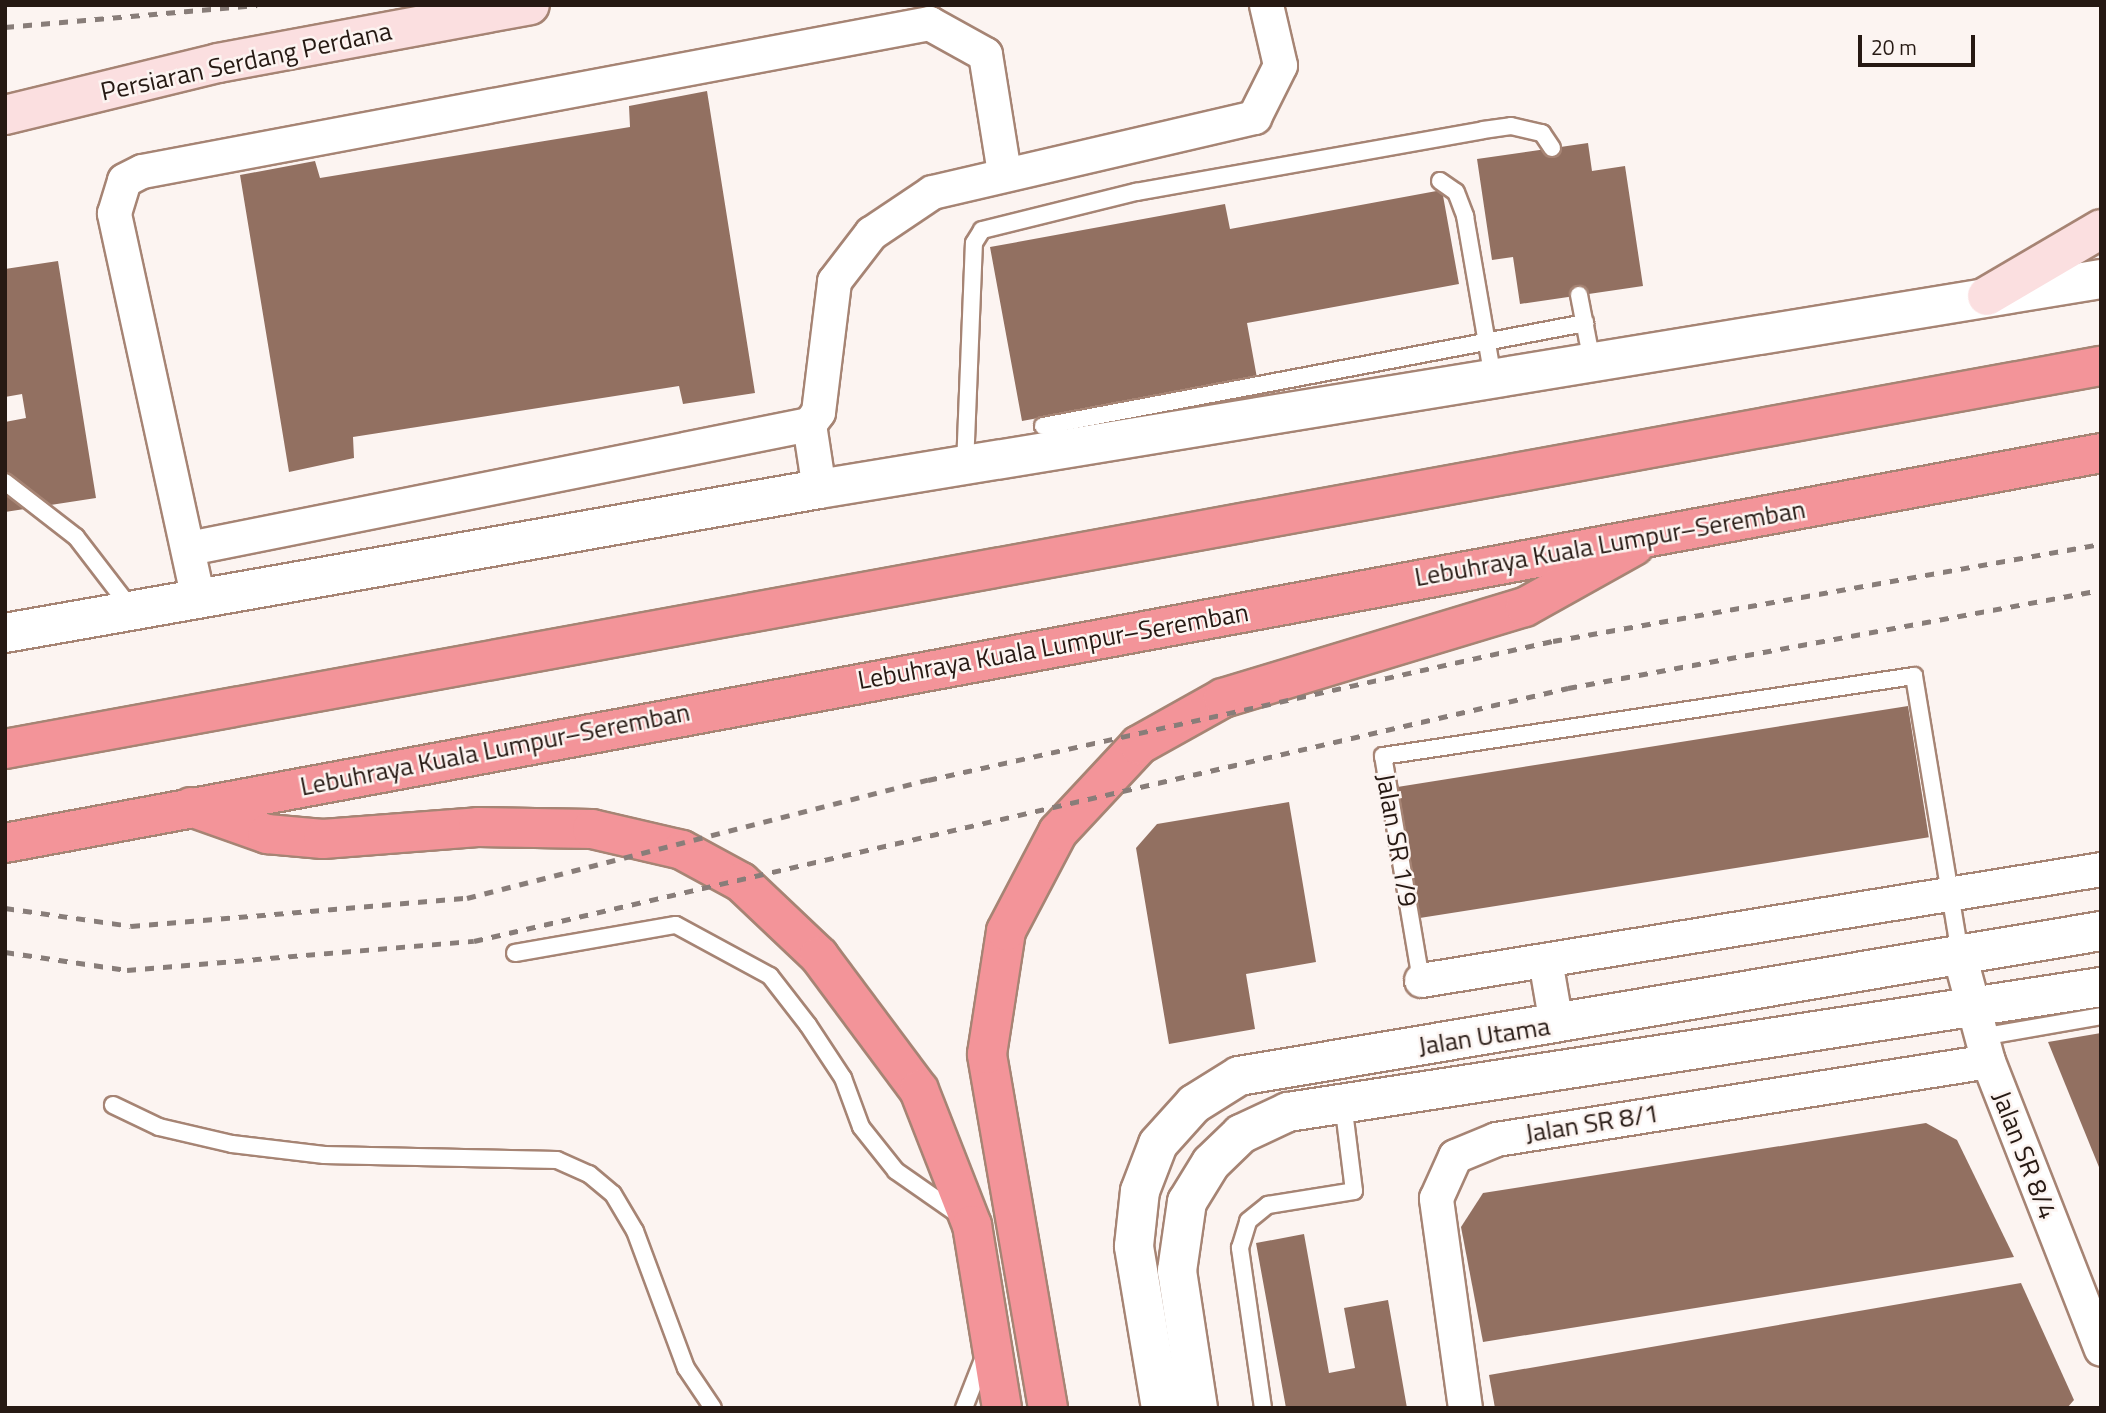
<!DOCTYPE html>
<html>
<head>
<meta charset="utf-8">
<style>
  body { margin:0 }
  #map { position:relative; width:2106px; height:1413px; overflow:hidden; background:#fcf4f1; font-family:"Titillium Web",sans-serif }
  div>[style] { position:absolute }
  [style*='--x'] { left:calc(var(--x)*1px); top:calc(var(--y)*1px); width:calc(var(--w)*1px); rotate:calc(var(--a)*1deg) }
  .building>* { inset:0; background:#927061; transform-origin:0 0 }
  .roads { filter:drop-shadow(2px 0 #a68474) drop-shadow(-2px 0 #a68474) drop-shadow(0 2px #a68474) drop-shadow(0 -2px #a68474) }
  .service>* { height:16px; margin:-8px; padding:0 8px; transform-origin:8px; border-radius:8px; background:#fff }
  .minor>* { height:33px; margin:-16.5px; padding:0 16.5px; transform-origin:16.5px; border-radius:16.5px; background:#fff }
  .tertiary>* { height:38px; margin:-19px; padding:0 19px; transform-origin:19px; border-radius:19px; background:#fff }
  .secondary>* { height:38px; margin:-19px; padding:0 19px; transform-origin:19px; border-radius:19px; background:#fbdfe0 }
  .motorway>* { height:38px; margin:-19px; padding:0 19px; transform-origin:19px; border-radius:19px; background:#f39499 }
  .rail>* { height:5px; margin-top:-2.5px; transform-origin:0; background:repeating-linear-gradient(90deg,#887d79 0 9px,transparent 0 18px) }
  span { translate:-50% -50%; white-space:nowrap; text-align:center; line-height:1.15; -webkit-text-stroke:5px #fcf4f1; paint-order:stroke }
  .street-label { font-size:26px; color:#261913 }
  .frame { position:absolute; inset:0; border:7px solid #261913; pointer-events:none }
  .scale { position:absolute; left:1858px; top:35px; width:117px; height:32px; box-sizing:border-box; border:4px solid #261913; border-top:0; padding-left:9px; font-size:21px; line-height:24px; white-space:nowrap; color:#261913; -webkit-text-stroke:5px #fcf4f1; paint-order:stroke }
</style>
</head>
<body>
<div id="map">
  <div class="building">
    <i style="clip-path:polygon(707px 91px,755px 393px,683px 404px,679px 386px,353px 437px,354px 458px,289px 472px,240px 175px,315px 161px,320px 178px,630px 127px,629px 106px)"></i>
    <i style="clip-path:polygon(1588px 143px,1592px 171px,1625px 166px,1643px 286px,1520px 304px,1513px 257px,1492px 260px,1477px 159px)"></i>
    <i style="clip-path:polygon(1442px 190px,1459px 284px,1247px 323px,1257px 378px,1022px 421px,990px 247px,1225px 204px,1230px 229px)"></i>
    <i style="clip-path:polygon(58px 261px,96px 498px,5px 512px,5px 422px,26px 418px,22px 394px,5px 397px,5px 269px)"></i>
    <i style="left:1908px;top:706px;width:133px;height:517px;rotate:81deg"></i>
    <i style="clip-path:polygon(1289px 802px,1316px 962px,1246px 974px,1255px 1029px,1169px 1044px,1136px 848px,1157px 824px)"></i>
    <i style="clip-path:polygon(2101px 1033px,2101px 1172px,2048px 1042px)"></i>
    <i style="clip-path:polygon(1926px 1123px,1957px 1140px,2014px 1257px,1483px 1342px,1461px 1227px,1483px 1193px)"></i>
    <i style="clip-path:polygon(1304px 1234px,1329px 1373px,1355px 1368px,1344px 1308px,1388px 1300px,1407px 1408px,1286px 1408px,1256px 1243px)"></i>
    <i style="clip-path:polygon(2021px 1283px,2074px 1400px,2067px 1408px,1495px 1408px,1489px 1375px)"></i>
  </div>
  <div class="roads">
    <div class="service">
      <i style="--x:1440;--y:181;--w:19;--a:35"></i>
      <i style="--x:1456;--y:192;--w:26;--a:69"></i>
      <i style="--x:1465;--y:216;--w:164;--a:80.2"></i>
      <i style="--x:1579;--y:295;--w:68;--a:79"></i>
      <i style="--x:1043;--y:426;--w:552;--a:-10.76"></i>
      <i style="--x:965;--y:466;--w:223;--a:-87.7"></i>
      <i style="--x:974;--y:243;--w:15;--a:-58"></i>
      <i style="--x:982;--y:230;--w:159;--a:-13.9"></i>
      <i style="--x:1136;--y:192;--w:352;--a:-10.1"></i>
      <i style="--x:1483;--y:130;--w:28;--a:-8"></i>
      <i style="--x:1511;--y:126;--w:32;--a:13"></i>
      <i style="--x:1542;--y:133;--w:18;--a:56"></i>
      <i style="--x:5;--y:482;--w:90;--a:37.8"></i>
      <i style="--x:76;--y:537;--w:92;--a:52.5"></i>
      <i style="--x:515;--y:953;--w:163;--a:-9.9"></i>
      <i style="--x:676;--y:925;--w:107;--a:28.5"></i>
      <i style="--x:770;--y:976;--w:62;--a:52.2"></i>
      <i style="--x:808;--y:1025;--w:64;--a:56.6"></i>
      <i style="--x:843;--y:1078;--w:52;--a:69.8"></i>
      <i style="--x:861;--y:1127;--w:56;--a:51.5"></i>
      <i style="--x:896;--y:1171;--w:77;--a:34.9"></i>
      <i style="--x:1421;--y:980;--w:227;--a:-99.6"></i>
      <i style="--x:1383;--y:756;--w:537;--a:-8.57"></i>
      <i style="--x:1914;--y:676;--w:283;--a:80.6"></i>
      <i style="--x:1981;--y:1037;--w:122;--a:-9.9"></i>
      <i style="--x:113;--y:1105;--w:51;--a:25.6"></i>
      <i style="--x:159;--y:1127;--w:75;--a:13.1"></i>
      <i style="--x:232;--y:1144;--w:93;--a:6.8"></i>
      <i style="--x:324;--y:1155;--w:233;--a:1.2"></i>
      <i style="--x:557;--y:1160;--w:35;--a:24"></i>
      <i style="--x:589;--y:1174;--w:31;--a:40"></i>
      <i style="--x:613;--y:1194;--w:43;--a:59.3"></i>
      <i style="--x:635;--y:1231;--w:146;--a:69.6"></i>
      <i style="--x:686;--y:1368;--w:48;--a:56"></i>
      <i style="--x:964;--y:1408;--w:49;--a:-68.6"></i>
      <i style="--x:1263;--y:1408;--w:162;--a:-98.2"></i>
      <i style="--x:1240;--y:1248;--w:28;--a:-73"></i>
      <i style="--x:1248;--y:1221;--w:26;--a:-39"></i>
      <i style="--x:1268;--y:1205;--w:87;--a:-9.2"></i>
      <i style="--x:1354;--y:1191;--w:89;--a:-97.1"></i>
    </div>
    <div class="minor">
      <i style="--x:809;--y:424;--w:66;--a:81.3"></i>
      <i style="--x:189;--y:548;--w:632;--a:-11.31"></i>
      <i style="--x:809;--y:424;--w:15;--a:-53"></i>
      <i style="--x:818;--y:412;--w:132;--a:-83"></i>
      <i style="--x:834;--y:281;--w:61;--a:-52.4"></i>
      <i style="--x:871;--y:233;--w:73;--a:-33.9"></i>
      <i style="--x:932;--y:192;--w:331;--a:-13.1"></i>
      <i style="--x:1254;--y:117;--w:58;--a:-63.4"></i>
      <i style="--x:1280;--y:65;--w:62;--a:-103.1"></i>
      <i style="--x:198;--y:599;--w:395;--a:-102.3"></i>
      <i style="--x:114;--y:213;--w:34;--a:-73"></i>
      <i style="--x:124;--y:180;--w:20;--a:-27"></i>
      <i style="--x:142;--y:171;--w:801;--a:-10.65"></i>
      <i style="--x:929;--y:23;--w:64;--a:29"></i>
      <i style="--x:985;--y:54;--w:120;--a:80.9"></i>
      <i style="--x:1960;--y:958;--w:107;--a:74.8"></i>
      <i style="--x:1988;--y:1061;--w:309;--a:68.6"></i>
      <i style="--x:1545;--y:960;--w:65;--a:80.2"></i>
      <i style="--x:1421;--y:980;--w:689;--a:-9.27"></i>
      <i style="--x:1465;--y:1408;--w:212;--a:-97.9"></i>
      <i style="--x:1436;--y:1198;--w:46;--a:-65.7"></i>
      <i style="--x:1455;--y:1156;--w:44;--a:-22.5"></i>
      <i style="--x:1496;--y:1139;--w:498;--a:-9"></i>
    </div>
    <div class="tertiary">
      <i style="--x:5;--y:633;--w:827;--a:-10.03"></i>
      <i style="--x:819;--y:489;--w:1299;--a:-9.3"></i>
      <i style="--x:1161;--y:1408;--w:164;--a:-99.5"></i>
      <i style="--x:1134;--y:1246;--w:55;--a:-83.8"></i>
      <i style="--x:1140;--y:1191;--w:50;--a:-69"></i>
      <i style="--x:1158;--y:1144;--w:54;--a:-48"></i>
      <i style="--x:1194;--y:1104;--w:53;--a:-31.9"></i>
      <i style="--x:1239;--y:1076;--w:874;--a:-9.55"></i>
      <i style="--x:1198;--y:1408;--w:139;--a:-98.7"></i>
      <i style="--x:1177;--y:1271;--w:70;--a:-81.8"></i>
      <i style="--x:1187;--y:1202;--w:46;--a:-58.4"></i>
      <i style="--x:1211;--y:1163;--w:42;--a:-44"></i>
      <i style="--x:1241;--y:1134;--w:52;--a:-25.1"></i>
      <i style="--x:1288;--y:1112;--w:823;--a:-8.74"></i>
    </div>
    <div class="secondary">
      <i style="--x:5;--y:115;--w:219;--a:-13.7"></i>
      <i style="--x:218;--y:63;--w:317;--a:-10.5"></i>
      <i style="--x:1987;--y:296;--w:132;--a:-30.4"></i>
    </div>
    <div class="motorway">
      <i style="--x:5;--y:749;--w:2131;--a:-10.36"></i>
      <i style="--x:191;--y:807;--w:81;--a:19.6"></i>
      <i style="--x:267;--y:834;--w:56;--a:5.1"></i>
      <i style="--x:323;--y:839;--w:155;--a:-4.4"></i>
      <i style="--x:478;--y:827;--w:114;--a:1"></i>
      <i style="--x:592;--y:829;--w:92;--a:13.1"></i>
      <i style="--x:682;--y:850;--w:67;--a:28.5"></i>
      <i style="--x:741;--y:882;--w:108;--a:43.5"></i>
      <i style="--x:819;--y:956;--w:167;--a:53.3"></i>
      <i style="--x:919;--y:1090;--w:145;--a:68.6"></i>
      <i style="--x:972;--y:1225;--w:185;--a:80.7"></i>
      <i style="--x:5;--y:843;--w:2132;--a:-10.54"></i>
      <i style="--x:1048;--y:1408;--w:359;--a:-99.8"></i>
      <i style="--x:987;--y:1054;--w:124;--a:-81.2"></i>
      <i style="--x:1006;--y:931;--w:112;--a:-62.3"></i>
      <i style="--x:1058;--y:832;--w:119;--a:-47"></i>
      <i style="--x:1139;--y:745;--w:96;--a:-29.2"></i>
      <i style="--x:1223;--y:698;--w:315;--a:-16.8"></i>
      <i style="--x:1525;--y:607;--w:125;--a:-29.2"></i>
    </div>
  </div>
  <div class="rail">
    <i style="--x:5;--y:27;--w:253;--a:-5"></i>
    <i style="--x:5;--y:908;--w:127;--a:8.1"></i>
    <i style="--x:131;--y:926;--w:337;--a:-4.8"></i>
    <i style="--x:467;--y:898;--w:476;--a:-14.4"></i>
    <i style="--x:928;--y:780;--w:640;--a:-12.54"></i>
    <i style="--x:1553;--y:641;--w:557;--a:-10.04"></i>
    <i style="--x:5;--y:952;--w:123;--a:8.4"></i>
    <i style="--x:127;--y:970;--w:348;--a:-4.8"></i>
    <i style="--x:474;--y:941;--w:1123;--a:-13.02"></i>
    <i style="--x:1568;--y:688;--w:542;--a:-10.42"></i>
  </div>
  <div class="street-label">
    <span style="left:246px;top:61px;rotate:-12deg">Persiaran Serdang Perdana</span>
    <span style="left:1610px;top:543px;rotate:-10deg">Lebuhraya Kuala Lumpur–Seremban</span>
    <span style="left:1053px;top:646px;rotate:-10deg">Lebuhraya Kuala Lumpur–Seremban</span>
    <span style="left:495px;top:749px;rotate:-11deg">Lebuhraya Kuala Lumpur–Seremban</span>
    <span style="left:1397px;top:840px;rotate:80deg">Jalan SR 1/9</span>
    <span style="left:1484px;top:1036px;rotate:-9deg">Jalan Utama</span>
    <span style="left:1592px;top:1123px;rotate:-9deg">Jalan SR 8/1</span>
    <span style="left:2025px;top:1155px;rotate:69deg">Jalan SR 8/4</span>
  </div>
  <div class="frame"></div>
  <div class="scale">20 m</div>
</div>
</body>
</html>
